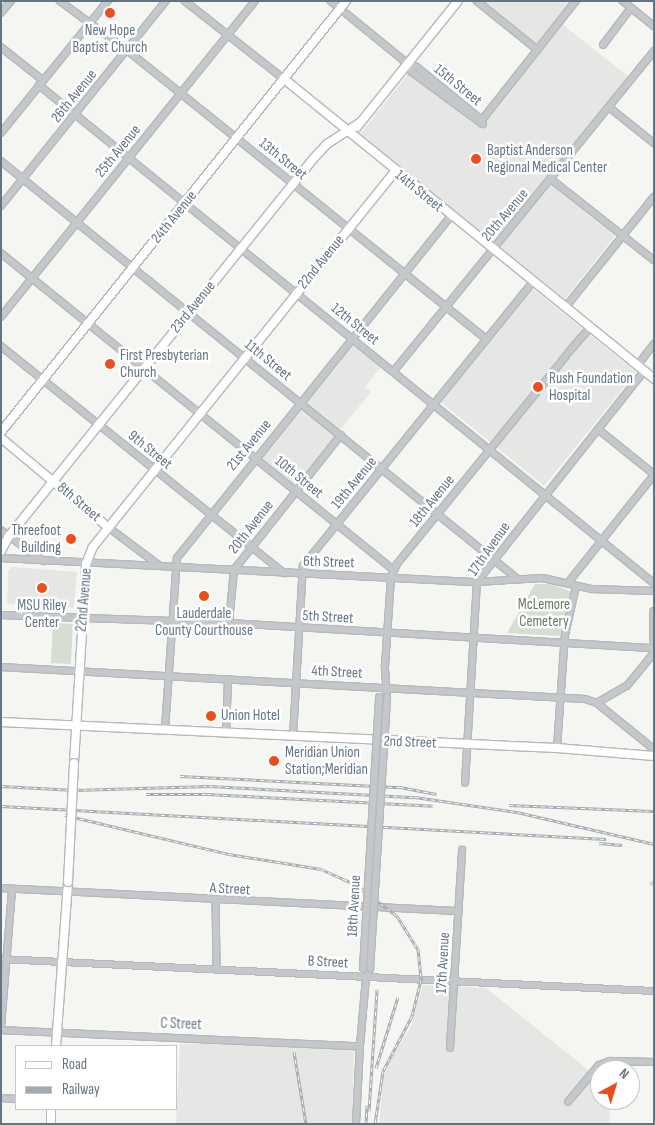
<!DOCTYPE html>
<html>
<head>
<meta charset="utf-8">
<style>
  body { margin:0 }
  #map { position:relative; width:655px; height:1125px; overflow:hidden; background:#f5f5f1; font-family:"Sofia Sans Condensed",sans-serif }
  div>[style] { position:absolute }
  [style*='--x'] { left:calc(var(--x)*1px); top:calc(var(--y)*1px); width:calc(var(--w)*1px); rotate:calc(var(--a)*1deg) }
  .built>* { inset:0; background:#e6e7e5; transform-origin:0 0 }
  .green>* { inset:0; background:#d6ddd2; transform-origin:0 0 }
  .roads { filter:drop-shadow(1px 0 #b5b9bd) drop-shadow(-1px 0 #b5b9bd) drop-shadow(0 1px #b5b9bd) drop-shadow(0 -1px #b5b9bd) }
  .minor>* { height:5.5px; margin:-2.75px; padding:0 2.75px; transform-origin:2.75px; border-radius:2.75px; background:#c5c8cb }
  .major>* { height:8px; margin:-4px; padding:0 4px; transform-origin:4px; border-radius:4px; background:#fff }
  .rail>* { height:3px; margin-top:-1.5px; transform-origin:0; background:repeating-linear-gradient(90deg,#fff 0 4px,#a4aab0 0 8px); box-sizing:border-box; border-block:1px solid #a4aab0 }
  .bridges { filter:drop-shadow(1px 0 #b5b9bd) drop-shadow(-1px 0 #b5b9bd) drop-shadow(0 1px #b5b9bd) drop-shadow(0 -1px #b5b9bd) }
  .minor-bridge>* { height:5.5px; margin:-2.75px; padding:0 2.75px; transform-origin:2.75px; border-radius:2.75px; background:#c5c8cb }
  .major-bridge>* { height:8px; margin:-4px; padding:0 4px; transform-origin:4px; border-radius:4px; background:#fff }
  .dots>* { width:14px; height:14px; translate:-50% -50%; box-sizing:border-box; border:2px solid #fff; border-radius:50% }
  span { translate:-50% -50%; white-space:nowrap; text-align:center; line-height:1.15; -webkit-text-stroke:5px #fff; paint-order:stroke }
  .poi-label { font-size:15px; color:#637584 }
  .left { translate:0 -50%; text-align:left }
  .right { translate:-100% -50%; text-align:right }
  .street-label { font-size:15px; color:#637584 }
  .park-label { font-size:15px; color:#677b62 }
  .frame { position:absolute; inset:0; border:2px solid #637584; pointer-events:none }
  .legend { position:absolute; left:15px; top:1045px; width:162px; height:65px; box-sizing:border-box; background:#fff; border:1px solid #c1c8ce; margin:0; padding:6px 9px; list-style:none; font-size:15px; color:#637584 }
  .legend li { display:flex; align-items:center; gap:10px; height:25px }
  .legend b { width:25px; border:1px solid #c1c8ce }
  .north { position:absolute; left:590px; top:1060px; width:50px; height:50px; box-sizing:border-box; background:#fff; border:1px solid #c1c8ce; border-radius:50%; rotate:39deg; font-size:14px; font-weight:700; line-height:20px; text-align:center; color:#637584 }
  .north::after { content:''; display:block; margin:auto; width:18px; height:22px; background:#eb4e1b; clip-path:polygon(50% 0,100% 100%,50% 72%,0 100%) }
</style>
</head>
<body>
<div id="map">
  <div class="built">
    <i style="clip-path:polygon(481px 1px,571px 1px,557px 20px,629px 77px,546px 181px,615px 236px,565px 299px,361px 137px,361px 133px,415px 65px,484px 120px,541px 49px)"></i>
    <i style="left:532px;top:288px;width:134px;height:146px;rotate:39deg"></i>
    <i style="clip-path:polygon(354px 344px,382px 366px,365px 387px,371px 392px,295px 485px,262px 457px)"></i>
    <i style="clip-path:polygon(12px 567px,77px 572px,74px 608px,7px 604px,8px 571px)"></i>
    <i style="clip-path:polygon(423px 985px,486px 988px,597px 1077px,600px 1100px,609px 1100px,610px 1124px,379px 1124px,383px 1080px,388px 1064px,411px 1026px)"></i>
    <i style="clip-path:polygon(205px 1043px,354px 1049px,352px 1124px,176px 1124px,180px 1044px)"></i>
  </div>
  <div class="green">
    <i style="clip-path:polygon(535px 584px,550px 584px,572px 592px,560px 636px,507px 633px)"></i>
    <i style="left:53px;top:623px;width:20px;height:40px;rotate:3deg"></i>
  </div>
  <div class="roads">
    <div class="minor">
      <i style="--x:60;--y:1;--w:83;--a:36.2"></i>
      <i style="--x:127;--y:50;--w:461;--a:38.8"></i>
      <i style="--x:185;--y:1;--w:126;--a:38.2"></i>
      <i style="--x:331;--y:1;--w:98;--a:39.2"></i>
      <i style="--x:407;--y:63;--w:11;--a:22"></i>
      <i style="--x:417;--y:67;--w:84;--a:39.2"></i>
      <i style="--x:482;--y:120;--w:4;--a:76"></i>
      <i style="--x:477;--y:1;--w:78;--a:38.8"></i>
      <i style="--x:623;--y:1;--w:40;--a:39"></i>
      <i style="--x:1;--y:13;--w:16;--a:-50"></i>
      <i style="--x:603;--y:45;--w:46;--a:-52.9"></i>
      <i style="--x:1;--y:47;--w:53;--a:38.2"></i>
      <i style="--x:411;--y:66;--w:6;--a:81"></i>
      <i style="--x:412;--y:72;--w:88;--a:36.2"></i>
      <i style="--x:39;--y:85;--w:791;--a:39"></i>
      <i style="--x:609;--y:107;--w:58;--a:38.7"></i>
      <i style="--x:482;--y:120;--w:152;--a:-51.7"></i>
      <i style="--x:1;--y:133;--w:170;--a:-51"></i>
      <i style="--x:1;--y:161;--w:665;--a:38.96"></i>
      <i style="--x:551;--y:179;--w:131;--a:38.2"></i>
      <i style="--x:1;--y:206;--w:263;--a:-51.2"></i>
      <i style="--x:1;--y:253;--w:505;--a:38.89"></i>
      <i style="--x:565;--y:308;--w:142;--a:-51.3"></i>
      <i style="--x:1;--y:317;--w:405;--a:-51.2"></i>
      <i style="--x:1;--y:346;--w:363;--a:38.7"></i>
      <i style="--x:568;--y:353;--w:33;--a:-49"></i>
      <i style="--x:637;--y:366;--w:28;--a:-52"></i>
      <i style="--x:394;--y:371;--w:412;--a:-50.9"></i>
      <i style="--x:598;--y:429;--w:72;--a:38.8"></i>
      <i style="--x:108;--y:527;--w:64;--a:36.7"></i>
      <i style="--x:1;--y:530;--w:53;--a:35.8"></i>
      <i style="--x:1;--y:558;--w:477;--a:2.9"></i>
      <i style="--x:477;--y:582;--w:66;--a:-3.5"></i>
      <i style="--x:543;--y:578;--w:50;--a:12.7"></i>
      <i style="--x:592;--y:589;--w:62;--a:1.8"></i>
      <i style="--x:568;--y:583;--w:138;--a:-51.5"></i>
      <i style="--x:654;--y:611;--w:30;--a:90"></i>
      <i style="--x:1;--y:615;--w:228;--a:2"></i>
      <i style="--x:229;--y:623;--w:426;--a:3.4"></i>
      <i style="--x:229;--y:623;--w:53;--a:-84.6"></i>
      <i style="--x:234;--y:570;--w:172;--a:-51.6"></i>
      <i style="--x:1;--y:667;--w:585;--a:3.14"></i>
      <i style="--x:585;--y:699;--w:13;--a:18"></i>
      <i style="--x:597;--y:703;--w:73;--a:38.9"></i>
      <i style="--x:387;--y:698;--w:32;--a:-94"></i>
      <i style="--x:385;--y:666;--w:89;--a:-86.1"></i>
      <i style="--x:391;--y:577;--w:14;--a:-65"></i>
      <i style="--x:397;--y:564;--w:267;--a:-50.9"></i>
      <i style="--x:597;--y:703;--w:34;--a:-30"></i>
      <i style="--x:627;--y:686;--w:43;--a:-50.7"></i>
      <i style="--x:165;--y:729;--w:171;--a:-86"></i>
      <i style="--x:177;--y:558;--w:438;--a:-51.3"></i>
      <i style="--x:226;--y:734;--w:54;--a:-87.9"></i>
      <i style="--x:293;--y:737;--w:171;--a:-86.7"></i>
      <i style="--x:303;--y:566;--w:365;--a:-51"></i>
      <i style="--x:557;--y:748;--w:113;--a:-86"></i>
      <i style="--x:565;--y:635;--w:50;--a:-77.3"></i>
      <i style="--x:465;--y:783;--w:201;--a:-86.6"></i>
      <i style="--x:477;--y:582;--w:269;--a:-51.6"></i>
      <i style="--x:1;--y:888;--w:458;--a:2.9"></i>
      <i style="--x:216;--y:901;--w:67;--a:89.1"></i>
      <i style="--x:1;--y:959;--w:654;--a:2.81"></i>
      <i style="--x:1;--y:1027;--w:138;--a:-85.4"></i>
      <i style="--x:1;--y:1030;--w:359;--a:2.6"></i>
      <i style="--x:450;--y:1048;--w:198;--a:-86.5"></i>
      <i style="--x:1;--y:1098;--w:15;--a:4"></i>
      <i style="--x:568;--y:1102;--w:48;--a:-50"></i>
      <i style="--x:599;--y:1065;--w:12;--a:-20"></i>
      <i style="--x:610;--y:1061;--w:44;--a:1.3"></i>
      <i style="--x:356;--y:1124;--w:78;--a:-87.1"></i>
      <i style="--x:360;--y:1046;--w:69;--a:-85"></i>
      <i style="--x:366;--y:977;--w:9;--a:-63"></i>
    </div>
    <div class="major">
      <i style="--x:284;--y:79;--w:476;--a:39"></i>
      <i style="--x:357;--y:127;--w:161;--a:-51.3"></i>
      <i style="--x:1;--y:432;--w:552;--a:-51.32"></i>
      <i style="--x:1;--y:438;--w:139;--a:39.8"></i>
      <i style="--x:1;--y:551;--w:17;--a:-62"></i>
      <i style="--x:9;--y:536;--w:484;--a:-51.1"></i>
      <i style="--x:313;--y:159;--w:21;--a:-47"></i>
      <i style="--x:327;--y:144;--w:38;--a:-33"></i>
      <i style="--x:1;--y:722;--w:557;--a:2.68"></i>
      <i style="--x:557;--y:748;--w:97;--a:4.7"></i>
      <i style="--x:74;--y:763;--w:199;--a:-86.5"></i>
      <i style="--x:86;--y:564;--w:18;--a:-68"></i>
      <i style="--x:93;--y:547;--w:482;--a:-51.2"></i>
      <i style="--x:56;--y:1046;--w:164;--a:-85.8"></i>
      <i style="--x:51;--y:1124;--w:15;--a:-90"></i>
    </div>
  </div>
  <div class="rail">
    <i style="--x:180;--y:776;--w:220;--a:2.9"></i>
    <i style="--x:400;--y:787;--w:37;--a:11"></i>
    <i style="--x:1;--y:786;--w:74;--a:3.1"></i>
    <i style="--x:75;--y:790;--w:134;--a:-1.7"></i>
    <i style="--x:209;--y:786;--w:206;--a:3.1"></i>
    <i style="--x:415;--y:797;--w:103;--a:8.4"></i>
    <i style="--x:517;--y:812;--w:141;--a:13.1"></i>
    <i style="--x:146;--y:794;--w:61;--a:0"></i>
    <i style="--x:207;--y:794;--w:226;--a:3"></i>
    <i style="--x:509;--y:805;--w:145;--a:2.4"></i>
    <i style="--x:1;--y:806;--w:606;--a:3.12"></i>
    <i style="--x:65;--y:815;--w:169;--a:13.4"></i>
    <i style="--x:229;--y:854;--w:93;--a:9.3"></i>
    <i style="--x:321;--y:869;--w:37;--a:24"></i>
    <i style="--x:355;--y:884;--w:53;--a:37.3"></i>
    <i style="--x:397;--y:916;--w:39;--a:58"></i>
    <i style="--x:418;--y:949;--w:31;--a:84"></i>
    <i style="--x:421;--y:980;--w:37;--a:104"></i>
    <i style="--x:412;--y:1016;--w:62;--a:117.8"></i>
    <i style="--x:383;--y:1071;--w:54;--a:98.6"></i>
    <i style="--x:599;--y:843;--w:23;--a:5"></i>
    <i style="--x:650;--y:884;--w:4;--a:-27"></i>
    <i style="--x:294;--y:1052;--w:73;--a:80.5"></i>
    <i style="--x:376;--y:1068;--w:74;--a:-72.8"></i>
    <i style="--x:369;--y:1111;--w:122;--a:-86.2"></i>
    <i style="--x:366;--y:1124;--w:19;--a:-87"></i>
  </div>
  <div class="bridges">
    <div class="minor-bridge">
      <i style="--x:363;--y:969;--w:272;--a:-86.6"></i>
      <i style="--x:370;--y:969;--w:272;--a:-86.4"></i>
    </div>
    <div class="major-bridge">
      <i style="--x:68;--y:882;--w:119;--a:-87.1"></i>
    </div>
  </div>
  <div class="dots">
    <i style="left:110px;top:13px;background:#eb4e1b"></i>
    <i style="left:476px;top:159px;background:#eb4e1b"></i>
    <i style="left:110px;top:364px;background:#eb4e1b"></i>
    <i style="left:538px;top:387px;background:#eb4e1b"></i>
    <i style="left:71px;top:539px;background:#eb4e1b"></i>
    <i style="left:42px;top:588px;background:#eb4e1b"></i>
    <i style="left:204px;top:596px;background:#eb4e1b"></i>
    <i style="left:211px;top:716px;background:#eb4e1b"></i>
    <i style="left:274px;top:761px;background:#eb4e1b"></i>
  </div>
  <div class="poi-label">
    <span style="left:110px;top:39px">New Hope<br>Baptist Church</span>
    <span class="left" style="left:487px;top:159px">Baptist Anderson<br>Regional Medical Center</span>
    <span class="left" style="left:120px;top:364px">First Presbyterian<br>Church</span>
    <span class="left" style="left:549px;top:387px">Rush Foundation<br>Hospital</span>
    <span class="right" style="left:61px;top:539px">Threefoot<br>Building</span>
    <span style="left:42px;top:614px">MSU Riley<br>Center</span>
    <span style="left:204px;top:622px">Lauderdale<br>County Courthouse</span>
    <span class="left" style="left:221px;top:716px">Union Hotel</span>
    <span class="left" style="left:285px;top:761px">Meridian Union<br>Station;Meridian</span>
  </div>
  <div class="street-label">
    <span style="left:458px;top:85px;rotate:39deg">15th Street</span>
    <span style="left:74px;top:96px;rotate:-51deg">26th Avenue</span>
    <span style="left:118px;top:151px;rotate:-51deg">25th Avenue</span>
    <span style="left:283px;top:159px;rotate:39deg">13th Street</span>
    <span style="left:419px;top:191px;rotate:39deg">14th Street</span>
    <span style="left:505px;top:215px;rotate:-50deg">20th Avenue</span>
    <span style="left:174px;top:217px;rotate:-51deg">24th Avenue</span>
    <span style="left:321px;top:262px;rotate:-51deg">22nd Avenue</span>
    <span style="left:193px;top:307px;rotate:-51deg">23rd Avenue</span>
    <span style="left:355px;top:324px;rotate:39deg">12th Street</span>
    <span style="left:268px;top:360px;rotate:39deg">11th Street</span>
    <span style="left:249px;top:445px;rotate:-51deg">21st Avenue</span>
    <span style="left:150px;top:450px;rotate:39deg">9th Street</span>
    <span style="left:299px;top:477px;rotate:39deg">10th Street</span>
    <span style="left:354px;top:483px;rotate:-51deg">19th Avenue</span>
    <span style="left:432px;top:501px;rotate:-51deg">18th Avenue</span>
    <span style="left:79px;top:502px;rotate:40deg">8th Street</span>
    <span style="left:251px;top:527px;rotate:-52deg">20th Avenue</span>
    <span style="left:489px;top:549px;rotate:-55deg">17th Avenue</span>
    <span style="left:329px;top:562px;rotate:2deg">6th Street</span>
    <span style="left:84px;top:600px;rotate:-85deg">22nd Avenue</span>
    <span style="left:328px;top:617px;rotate:3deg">5th Street</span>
    <span style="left:337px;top:672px;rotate:3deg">4th Street</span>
    <span style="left:410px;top:742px;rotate:2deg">2nd Street</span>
    <span style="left:230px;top:889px;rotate:3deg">A Street</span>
    <span style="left:354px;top:906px;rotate:-87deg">18th Avenue</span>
    <span style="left:328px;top:962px;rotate:3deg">B Street</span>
    <span style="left:443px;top:963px;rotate:-87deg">17th Avenue</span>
    <span style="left:181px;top:1024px;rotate:2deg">C Street</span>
  </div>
  <div class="park-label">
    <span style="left:544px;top:613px">McLemore<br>Cemetery</span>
  </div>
  <div class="frame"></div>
  <ul class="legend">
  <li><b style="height:6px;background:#fff"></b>Road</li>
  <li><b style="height:6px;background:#a4aab0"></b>Railway</li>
  </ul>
  <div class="north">N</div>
</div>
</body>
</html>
